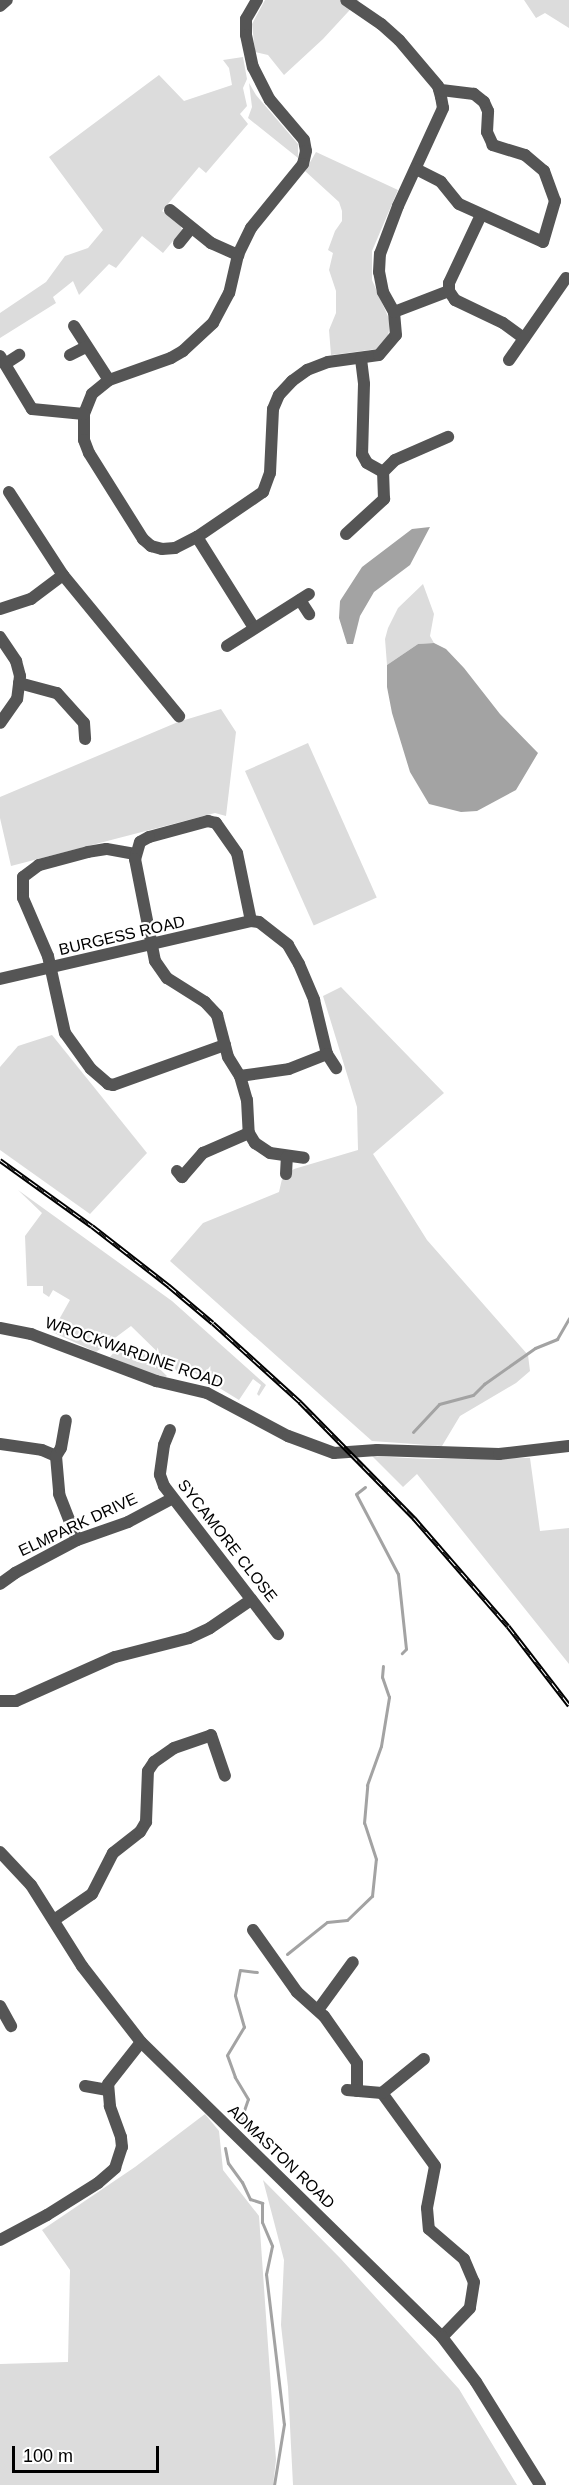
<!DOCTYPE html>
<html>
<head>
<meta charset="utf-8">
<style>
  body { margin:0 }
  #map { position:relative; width:569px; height:2485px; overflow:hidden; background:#fff; font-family:Arial,sans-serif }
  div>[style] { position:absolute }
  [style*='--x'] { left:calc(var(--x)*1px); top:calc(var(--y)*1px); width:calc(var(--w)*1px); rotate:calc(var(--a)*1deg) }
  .green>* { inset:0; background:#dcdcdc; transform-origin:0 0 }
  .water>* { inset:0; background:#a3a3a3 }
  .stream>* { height:3px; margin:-1.5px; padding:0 1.5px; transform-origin:1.5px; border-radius:1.5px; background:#a3a3a3 }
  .minor>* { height:12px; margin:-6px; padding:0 6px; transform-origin:6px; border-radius:6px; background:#555 }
  .tertiary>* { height:12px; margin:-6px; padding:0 6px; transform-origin:6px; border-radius:6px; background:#555 }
  .rail>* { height:5px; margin-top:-2.5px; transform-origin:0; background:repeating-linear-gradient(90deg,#fff 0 9px,#000 0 18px); box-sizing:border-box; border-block:2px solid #000 }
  span { translate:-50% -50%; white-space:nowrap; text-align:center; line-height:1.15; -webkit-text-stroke:4.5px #fff; paint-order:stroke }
  .street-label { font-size:16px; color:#000 }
  .scale { position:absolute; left:12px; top:2446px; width:147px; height:27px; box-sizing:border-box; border:3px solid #000; border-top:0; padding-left:8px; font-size:18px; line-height:21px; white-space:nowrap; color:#000; -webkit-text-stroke:4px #fff; paint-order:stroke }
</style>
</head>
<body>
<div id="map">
  <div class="green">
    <i style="clip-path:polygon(265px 0,359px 0,323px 39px,284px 75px,268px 55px,255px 52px,252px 24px)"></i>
    <i style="clip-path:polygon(524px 0,569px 0,569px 28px,545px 13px,536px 18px)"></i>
    <i style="clip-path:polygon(243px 57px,247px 79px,243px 88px,247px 106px,240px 114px,248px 124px,206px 173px,199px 167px,162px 211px,180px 224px,182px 230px,163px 253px,142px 236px,116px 268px,109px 264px,79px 295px,73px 281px,53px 297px,56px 303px,0 338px,0 313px,46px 282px,65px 256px,88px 248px,103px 230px,49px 157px,159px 75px,184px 101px,232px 85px,229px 68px,223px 60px)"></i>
    <i style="clip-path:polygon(249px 83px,256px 95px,298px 144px,298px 158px,248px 118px,252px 107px)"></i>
    <i style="clip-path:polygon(316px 152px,398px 190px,372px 251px,372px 280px,390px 321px,388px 338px,377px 349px,331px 355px,329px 330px,336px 313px,336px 291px,329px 270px,333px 253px,328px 250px,335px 231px,342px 221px,342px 211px,339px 202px,305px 171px)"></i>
    <i style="clip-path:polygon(423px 584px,434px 614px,430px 636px,434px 643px,418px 644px,387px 665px,385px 639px,388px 628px,398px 608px)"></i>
    <i style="clip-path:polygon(221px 709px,236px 732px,226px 816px,215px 813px,11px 866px,0 818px,0 797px,178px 722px)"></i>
    <i style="left:308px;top:743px;width:169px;height:69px;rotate:66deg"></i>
    <i style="clip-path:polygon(341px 987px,444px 1093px,373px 1154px,427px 1240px,528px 1355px,530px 1371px,516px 1383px,460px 1416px,442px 1446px,372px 1441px,170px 1261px,203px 1223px,279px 1192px,282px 1179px,294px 1169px,358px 1150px,357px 1107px,323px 996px)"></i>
    <i style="clip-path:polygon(52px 1035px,147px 1153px,90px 1214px,0 1150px,0 1067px,18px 1046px)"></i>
    <i style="clip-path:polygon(18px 1190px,172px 1301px,266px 1385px,259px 1396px,257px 1394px,261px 1385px,253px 1379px,239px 1400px,190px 1370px,177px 1371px,131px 1326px,96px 1352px,52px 1332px,70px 1300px,53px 1290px,49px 1297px,43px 1293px,43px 1286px,27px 1286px,25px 1236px,42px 1213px)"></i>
    <i style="clip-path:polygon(136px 1346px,167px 1376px,163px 1379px,110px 1357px,115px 1351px)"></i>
    <i style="clip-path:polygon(372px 1456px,426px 1459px,530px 1458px,540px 1531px,569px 1528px,569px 1664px,417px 1474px,403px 1487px)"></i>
    <i style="clip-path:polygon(205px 2114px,219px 2131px,223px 2170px,259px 2216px,276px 2460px,273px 2485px,0 2485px,0 2364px,68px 2362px,70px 2270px,42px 2230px,135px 2167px)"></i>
    <i style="clip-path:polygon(263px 2180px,340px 2258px,459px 2389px,517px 2485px,293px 2485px,288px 2387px,281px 2325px,284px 2260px)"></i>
  </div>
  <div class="water">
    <i style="clip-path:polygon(430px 527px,410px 565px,374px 592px,360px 616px,353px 644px,347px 644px,339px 618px,340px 601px,362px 567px,412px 529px)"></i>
    <i style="clip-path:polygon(434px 643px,446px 649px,464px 668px,500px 714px,538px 753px,516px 790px,477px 811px,461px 812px,429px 804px,410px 772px,392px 713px,387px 687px,387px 665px,418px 644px)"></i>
  </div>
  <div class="stream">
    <i style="--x:413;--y:1432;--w:38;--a:-47"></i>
    <i style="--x:439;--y:1404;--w:35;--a:-15"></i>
    <i style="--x:473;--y:1395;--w:16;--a:-45"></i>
    <i style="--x:484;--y:1384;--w:62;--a:-35.2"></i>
    <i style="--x:535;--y:1348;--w:24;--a:-22"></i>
    <i style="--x:557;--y:1339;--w:24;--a:-60"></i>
    <i style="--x:365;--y:1487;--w:11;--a:142"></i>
    <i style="--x:356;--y:1494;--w:90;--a:62.3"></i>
    <i style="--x:398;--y:1574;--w:75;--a:83.9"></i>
    <i style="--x:406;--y:1649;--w:6;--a:135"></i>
    <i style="--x:287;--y:1954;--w:51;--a:-38.7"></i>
    <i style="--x:327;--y:1922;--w:20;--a:-6"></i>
    <i style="--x:347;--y:1920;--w:35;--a:-44"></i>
    <i style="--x:372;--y:1896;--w:37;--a:-84"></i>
    <i style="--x:376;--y:1859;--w:38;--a:-108"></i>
    <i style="--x:364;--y:1823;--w:38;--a:-85"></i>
    <i style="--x:367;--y:1785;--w:41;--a:-70.3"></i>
    <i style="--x:381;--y:1746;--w:50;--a:-80.7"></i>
    <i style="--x:389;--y:1697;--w:21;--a:-109"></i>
    <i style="--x:382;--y:1677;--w:11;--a:-85"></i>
    <i style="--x:241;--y:2119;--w:21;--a:-71"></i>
    <i style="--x:248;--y:2099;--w:26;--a:-121"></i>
    <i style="--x:235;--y:2077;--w:23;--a:-110"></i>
    <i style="--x:227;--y:2055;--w:33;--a:-59"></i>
    <i style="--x:244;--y:2027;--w:33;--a:-106"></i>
    <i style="--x:235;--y:1995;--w:25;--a:-79"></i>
    <i style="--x:240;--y:1970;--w:17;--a:7"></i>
    <i style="--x:225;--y:2148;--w:15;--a:79"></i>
    <i style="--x:228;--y:2163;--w:24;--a:54"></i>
    <i style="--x:242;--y:2182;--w:19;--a:65"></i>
    <i style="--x:250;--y:2199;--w:13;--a:18"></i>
    <i style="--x:262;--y:2203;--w:19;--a:90"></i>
    <i style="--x:262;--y:2222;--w:26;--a:67"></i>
    <i style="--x:272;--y:2246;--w:29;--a:102"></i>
    <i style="--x:266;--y:2274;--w:151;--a:83.2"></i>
    <i style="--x:284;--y:2424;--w:62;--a:99.3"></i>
  </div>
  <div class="minor">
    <i style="--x:257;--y:0;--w:22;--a:120"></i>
    <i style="--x:246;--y:19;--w:16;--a:90"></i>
    <i style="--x:246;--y:35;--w:33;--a:78"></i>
    <i style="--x:253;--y:67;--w:37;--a:63"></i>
    <i style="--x:270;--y:100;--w:52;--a:49.6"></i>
    <i style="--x:304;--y:140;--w:11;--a:80"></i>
    <i style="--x:306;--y:151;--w:13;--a:103"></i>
    <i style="--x:303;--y:164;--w:82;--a:129.1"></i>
    <i style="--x:251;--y:228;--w:30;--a:116"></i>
    <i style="--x:238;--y:255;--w:39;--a:103"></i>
    <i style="--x:229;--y:293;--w:34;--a:118"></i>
    <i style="--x:213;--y:323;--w:41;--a:137"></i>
    <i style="--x:183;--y:351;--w:14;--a:150"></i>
    <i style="--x:171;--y:358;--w:66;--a:160.5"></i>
    <i style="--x:109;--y:380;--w:22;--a:141"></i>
    <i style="--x:92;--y:394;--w:22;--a:112"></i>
    <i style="--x:84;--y:414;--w:26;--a:90"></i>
    <i style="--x:84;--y:440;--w:14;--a:69"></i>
    <i style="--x:89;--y:453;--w:102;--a:57.9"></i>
    <i style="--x:143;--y:539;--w:11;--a:41"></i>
    <i style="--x:151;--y:546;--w:11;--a:15"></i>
    <i style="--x:162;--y:549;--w:13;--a:-4"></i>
    <i style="--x:175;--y:548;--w:25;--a:-27"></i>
    <i style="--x:197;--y:537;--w:80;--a:-34.3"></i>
    <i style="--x:263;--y:492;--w:20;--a:-70"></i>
    <i style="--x:270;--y:473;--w:64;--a:-87.3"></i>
    <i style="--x:273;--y:409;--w:15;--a:-67"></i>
    <i style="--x:279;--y:395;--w:19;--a:-47"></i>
    <i style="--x:292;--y:381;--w:19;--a:-36"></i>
    <i style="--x:307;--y:370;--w:22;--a:-21"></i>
    <i style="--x:328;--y:362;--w:51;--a:-7.8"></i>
    <i style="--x:379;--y:355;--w:26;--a:-50"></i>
    <i style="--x:396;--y:335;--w:23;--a:-95"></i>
    <i style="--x:394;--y:312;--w:23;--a:-119"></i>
    <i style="--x:383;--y:292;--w:20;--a:-101"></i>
    <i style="--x:379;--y:272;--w:18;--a:-87"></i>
    <i style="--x:380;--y:254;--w:51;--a:-69.4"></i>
    <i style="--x:398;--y:206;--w:108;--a:-65.3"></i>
    <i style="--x:443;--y:108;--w:11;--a:-100"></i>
    <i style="--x:441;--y:97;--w:11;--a:-105"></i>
    <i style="--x:438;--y:86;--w:60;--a:-130.3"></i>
    <i style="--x:399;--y:40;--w:24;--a:-138"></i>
    <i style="--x:381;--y:24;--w:42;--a:-145.6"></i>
    <i style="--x:416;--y:169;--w:28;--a:27"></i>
    <i style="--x:441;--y:182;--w:28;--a:51"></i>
    <i style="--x:459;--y:204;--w:92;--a:24.3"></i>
    <i style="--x:543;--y:242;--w:43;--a:-73.7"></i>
    <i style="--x:555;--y:201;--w:32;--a:-110"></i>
    <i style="--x:544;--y:171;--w:25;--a:-140"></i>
    <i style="--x:525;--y:155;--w:34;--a:-163"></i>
    <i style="--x:493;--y:145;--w:14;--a:-115"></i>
    <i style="--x:487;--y:132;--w:21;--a:-87"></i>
    <i style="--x:488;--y:111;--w:10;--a:-114"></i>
    <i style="--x:484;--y:102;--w:13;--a:-141"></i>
    <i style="--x:474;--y:94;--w:35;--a:-173"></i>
    <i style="--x:170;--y:210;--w:53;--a:38.8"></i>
    <i style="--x:211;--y:243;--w:30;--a:24"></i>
    <i style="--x:179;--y:243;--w:19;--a:-51"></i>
    <i style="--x:449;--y:291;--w:11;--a:56"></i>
    <i style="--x:455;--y:300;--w:53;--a:25.6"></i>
    <i style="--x:503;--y:323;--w:26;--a:36"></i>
    <i style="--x:449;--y:291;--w:8;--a:-90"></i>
    <i style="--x:449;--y:283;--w:75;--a:-64.8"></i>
    <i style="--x:394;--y:312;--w:59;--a:-20.9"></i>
    <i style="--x:74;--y:326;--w:64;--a:57.1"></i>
    <i style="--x:70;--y:355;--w:18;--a:-27"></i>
    <i style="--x:0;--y:356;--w:62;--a:58.9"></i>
    <i style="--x:32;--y:409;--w:52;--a:5.5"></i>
    <i style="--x:361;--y:359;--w:25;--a:83"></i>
    <i style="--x:364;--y:384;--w:70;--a:91.6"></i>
    <i style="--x:362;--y:454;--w:10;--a:61"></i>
    <i style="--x:367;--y:463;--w:18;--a:29"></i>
    <i style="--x:509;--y:360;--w:100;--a:-55.2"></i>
    <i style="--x:5;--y:364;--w:17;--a:-33"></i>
    <i style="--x:9;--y:492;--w:99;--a:57"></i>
    <i style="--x:63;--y:575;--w:183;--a:50.6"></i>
    <i style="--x:346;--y:534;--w:52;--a:-42.6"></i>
    <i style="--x:384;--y:499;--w:27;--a:-92"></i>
    <i style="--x:383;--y:472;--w:17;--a:-45"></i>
    <i style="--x:395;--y:460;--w:58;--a:-23.5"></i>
    <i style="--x:197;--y:537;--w:107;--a:57.9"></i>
    <i style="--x:300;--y:600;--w:17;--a:57"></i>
    <i style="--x:0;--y:609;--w:33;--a:-18"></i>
    <i style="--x:31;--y:599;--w:40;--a:-37"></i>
    <i style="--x:0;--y:637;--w:29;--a:56"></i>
    <i style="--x:16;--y:661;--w:16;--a:75"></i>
    <i style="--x:20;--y:676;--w:23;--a:97"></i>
    <i style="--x:17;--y:699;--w:29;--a:125"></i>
    <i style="--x:227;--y:646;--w:97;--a:-32.4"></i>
    <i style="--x:19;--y:683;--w:39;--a:15"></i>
    <i style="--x:57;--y:693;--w:40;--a:48"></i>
    <i style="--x:84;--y:723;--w:16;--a:86"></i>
    <i style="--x:135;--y:854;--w:29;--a:-170"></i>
    <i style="--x:106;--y:849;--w:18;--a:171"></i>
    <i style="--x:88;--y:852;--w:51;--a:165.1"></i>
    <i style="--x:39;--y:865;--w:20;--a:143"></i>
    <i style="--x:23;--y:877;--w:21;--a:90"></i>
    <i style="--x:23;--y:898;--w:63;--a:66.7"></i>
    <i style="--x:48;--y:956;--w:79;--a:77.6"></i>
    <i style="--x:65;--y:1033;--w:44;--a:54.2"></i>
    <i style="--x:91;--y:1069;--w:23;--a:41"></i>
    <i style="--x:108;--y:1084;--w:5;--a:11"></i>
    <i style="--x:113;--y:1085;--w:119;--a:-19.7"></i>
    <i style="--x:251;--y:921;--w:69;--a:-101.6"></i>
    <i style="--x:237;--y:853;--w:37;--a:-125"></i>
    <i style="--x:216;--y:823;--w:8;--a:-166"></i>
    <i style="--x:208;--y:821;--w:61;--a:164.8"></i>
    <i style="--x:149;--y:837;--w:10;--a:151"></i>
    <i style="--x:140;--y:842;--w:18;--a:106"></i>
    <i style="--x:135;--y:859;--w:104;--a:78.9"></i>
    <i style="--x:155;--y:961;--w:21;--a:55"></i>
    <i style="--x:167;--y:978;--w:45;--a:32.3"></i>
    <i style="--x:205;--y:1002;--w:18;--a:47"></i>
    <i style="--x:217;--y:1015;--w:43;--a:75.3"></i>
    <i style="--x:228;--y:1057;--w:22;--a:58"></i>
    <i style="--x:240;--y:1076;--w:25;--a:74"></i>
    <i style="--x:247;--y:1100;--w:33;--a:87"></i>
    <i style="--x:249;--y:1133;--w:12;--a:59"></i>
    <i style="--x:255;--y:1143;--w:18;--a:34"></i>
    <i style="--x:270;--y:1153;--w:34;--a:8"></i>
    <i style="--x:0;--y:979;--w:258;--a:-13"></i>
    <i style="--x:251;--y:921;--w:8;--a:7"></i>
    <i style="--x:259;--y:922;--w:37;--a:38"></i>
    <i style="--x:288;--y:945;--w:22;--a:60"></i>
    <i style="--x:299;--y:964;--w:39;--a:67"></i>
    <i style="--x:314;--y:1000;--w:56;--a:76.5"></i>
    <i style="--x:327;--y:1054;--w:17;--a:57"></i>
    <i style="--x:240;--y:1076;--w:49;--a:-8.1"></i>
    <i style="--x:289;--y:1069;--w:41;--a:-21.5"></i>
    <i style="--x:177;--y:1171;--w:8;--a:50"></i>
    <i style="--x:182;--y:1177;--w:32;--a:-49"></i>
    <i style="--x:203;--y:1153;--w:50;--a:-23.5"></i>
    <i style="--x:286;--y:1174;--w:17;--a:-87"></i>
    <i style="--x:0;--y:1328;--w:32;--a:11"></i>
    <i style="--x:31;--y:1334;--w:134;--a:20.6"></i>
    <i style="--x:156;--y:1381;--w:52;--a:13.2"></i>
    <i style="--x:207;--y:1393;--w:92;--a:28"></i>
    <i style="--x:288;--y:1436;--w:49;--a:20.3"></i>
    <i style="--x:334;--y:1453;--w:43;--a:-4"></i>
    <i style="--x:377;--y:1450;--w:122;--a:1.9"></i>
    <i style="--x:499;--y:1454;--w:70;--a:-6.5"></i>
    <i style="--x:170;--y:1430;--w:16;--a:112"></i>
    <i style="--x:164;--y:1445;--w:30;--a:98"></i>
    <i style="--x:160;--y:1475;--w:12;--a:70"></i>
    <i style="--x:164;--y:1486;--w:187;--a:52.4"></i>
    <i style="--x:0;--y:1444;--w:42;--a:8.1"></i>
    <i style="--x:42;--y:1450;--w:15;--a:23"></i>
    <i style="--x:56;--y:1456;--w:38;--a:85"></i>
    <i style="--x:59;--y:1494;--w:49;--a:68.6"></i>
    <i style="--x:56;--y:1456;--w:9;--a:-58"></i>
    <i style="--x:61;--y:1448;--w:28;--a:-80"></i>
    <i style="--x:0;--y:1584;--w:19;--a:-36"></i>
    <i style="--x:15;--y:1573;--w:70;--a:-28"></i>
    <i style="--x:77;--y:1540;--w:54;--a:-19.4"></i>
    <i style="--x:128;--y:1522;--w:49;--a:-28.1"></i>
    <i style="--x:0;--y:1701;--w:16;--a:0"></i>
    <i style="--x:16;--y:1701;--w:108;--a:-24"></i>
    <i style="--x:115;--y:1657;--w:76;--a:-14.4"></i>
    <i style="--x:189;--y:1638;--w:23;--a:-25"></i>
    <i style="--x:210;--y:1628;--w:50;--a:-34.3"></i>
    <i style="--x:54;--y:1920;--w:46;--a:-34.4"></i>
    <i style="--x:92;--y:1894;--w:46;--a:-62.9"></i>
    <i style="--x:113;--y:1853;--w:34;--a:-38"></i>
    <i style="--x:140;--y:1832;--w:12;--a:-59"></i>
    <i style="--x:146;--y:1822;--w:51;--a:-87.8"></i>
    <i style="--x:148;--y:1771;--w:11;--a:-56"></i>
    <i style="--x:154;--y:1762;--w:24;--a:-35"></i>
    <i style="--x:174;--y:1748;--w:39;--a:-19"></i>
    <i style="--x:211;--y:1735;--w:43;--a:71.1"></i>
    <i style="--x:253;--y:1930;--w:76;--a:54.6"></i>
    <i style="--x:297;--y:1992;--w:36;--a:42"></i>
    <i style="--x:324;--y:2016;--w:57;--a:54.9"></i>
    <i style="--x:357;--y:2063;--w:28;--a:90"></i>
    <i style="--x:0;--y:2006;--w:23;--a:61"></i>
    <i style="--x:318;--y:2010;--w:59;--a:-53.9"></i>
    <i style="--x:85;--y:2086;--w:23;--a:10"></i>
    <i style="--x:347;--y:2090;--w:35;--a:5"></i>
    <i style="--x:382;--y:2093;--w:90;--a:54"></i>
    <i style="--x:435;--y:2166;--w:43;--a:100.8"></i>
    <i style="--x:427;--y:2208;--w:21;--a:85"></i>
    <i style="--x:429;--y:2229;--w:46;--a:40.6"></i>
    <i style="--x:464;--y:2259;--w:25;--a:67"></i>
    <i style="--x:474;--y:2282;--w:26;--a:99"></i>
    <i style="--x:470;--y:2308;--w:40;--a:134"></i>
    <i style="--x:382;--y:2093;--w:54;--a:-39"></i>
    <i style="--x:0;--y:2240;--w:53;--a:-28"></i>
    <i style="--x:47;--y:2215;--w:60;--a:-32.1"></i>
    <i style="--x:98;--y:2183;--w:23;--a:-41"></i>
    <i style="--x:115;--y:2168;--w:22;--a:-72"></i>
    <i style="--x:122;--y:2147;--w:10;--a:-96"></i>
    <i style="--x:121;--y:2137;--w:33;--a:-110"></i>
    <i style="--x:110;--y:2106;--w:22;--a:-95"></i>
    <i style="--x:108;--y:2084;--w:53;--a:-51.8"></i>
  </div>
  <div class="tertiary">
    <i style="--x:0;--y:6;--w:9;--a:-41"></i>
    <i style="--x:0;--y:1852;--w:45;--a:46.8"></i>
    <i style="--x:31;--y:1885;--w:96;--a:57.8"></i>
    <i style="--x:82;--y:1966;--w:96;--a:52.2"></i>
    <i style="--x:141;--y:2042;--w:421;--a:44.4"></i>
    <i style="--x:442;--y:2337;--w:56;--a:52.9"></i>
    <i style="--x:476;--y:2382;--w:121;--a:58.1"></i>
  </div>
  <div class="rail">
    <i style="--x:0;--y:1160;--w:113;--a:35.7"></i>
    <i style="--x:92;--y:1226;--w:98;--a:37.9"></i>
    <i style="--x:169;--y:1286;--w:57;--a:40.1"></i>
    <i style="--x:213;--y:1323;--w:118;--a:42.2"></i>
    <i style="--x:300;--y:1402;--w:163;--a:45.5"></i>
    <i style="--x:414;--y:1518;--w:143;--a:49"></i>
    <i style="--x:508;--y:1626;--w:100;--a:52.3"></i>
  </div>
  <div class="street-label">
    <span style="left:122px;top:936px;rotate:-13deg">BURGESS ROAD</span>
    <span style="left:134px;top:1353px;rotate:19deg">WROCKWARDINE ROAD</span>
    <span style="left:78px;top:1525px;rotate:-25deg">ELMPARK DRIVE</span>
    <span style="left:227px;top:1541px;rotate:52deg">SYCAMORE CLOSE</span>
    <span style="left:281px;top:2157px;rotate:44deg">ADMASTON ROAD</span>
  </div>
  <div class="scale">100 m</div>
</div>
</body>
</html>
